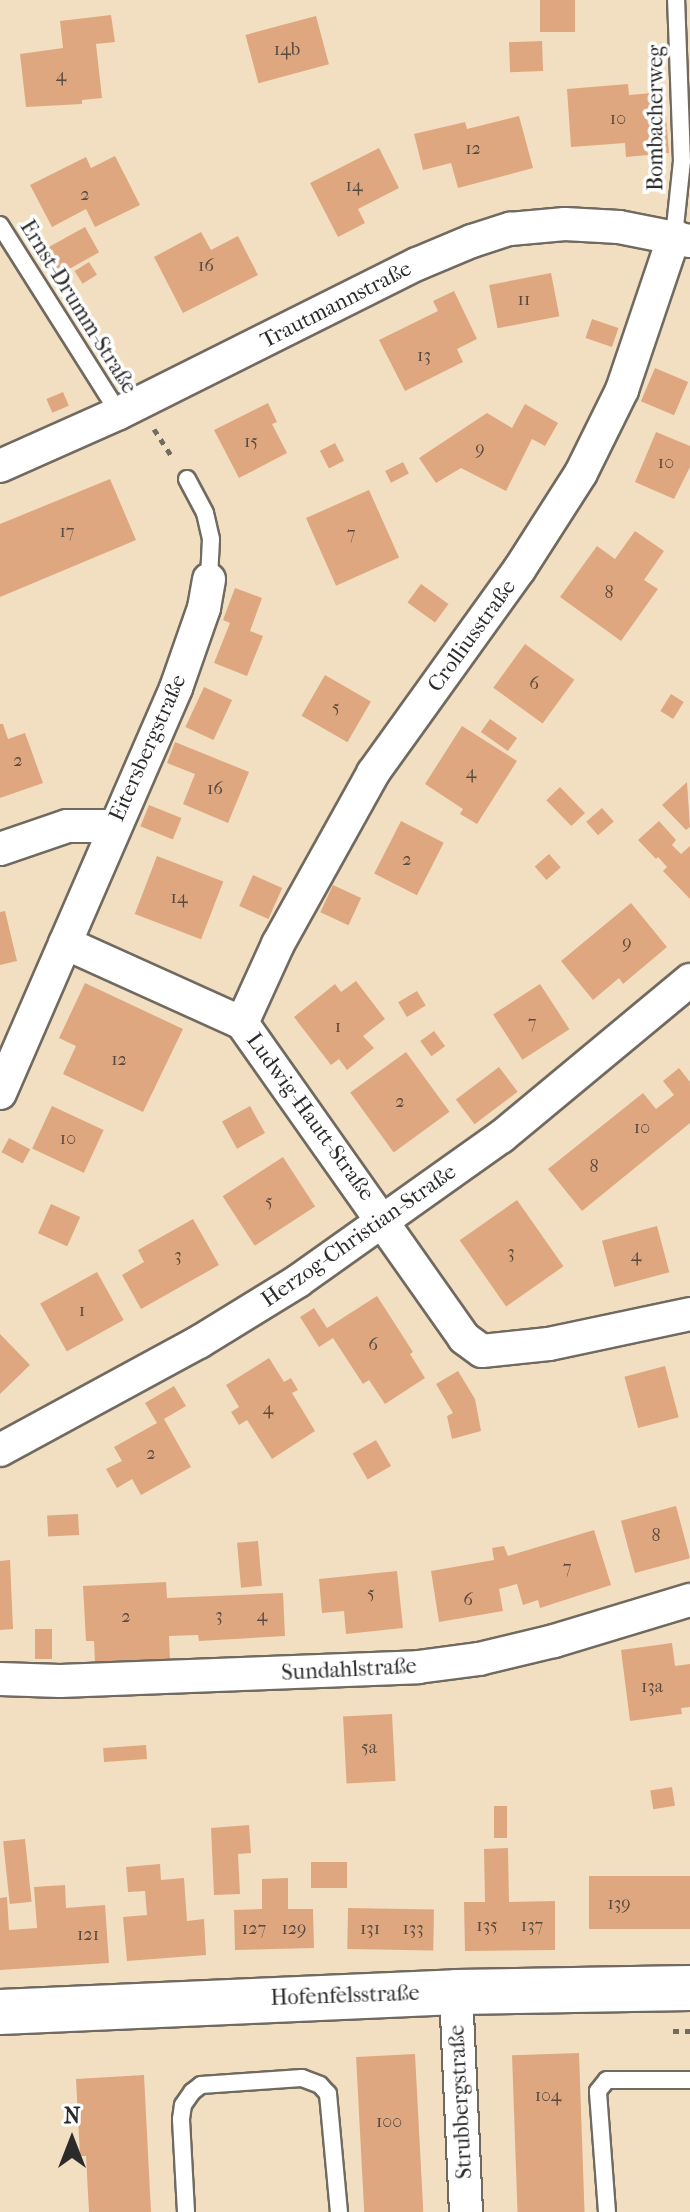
<!DOCTYPE html>
<html>
<head>
<meta charset="utf-8">
<style>
  body { margin:0 }
  #map { position:relative; width:690px; height:2212px; overflow:hidden; background:#f2dfc1; font-family:"IM FELL French Canon",serif }
  div>[style] { position:absolute }
  [style*='--x'] { left:calc(var(--x)*1px); top:calc(var(--y)*1px); width:calc(var(--w)*1px); rotate:calc(var(--a)*1deg) }
  .building>* { inset:0; background:#dfa77f; transform-origin:0 0 }
  .path>* { height:5px; margin-top:-2.5px; transform-origin:0; background:repeating-linear-gradient(90deg,#716a60 0 6px,transparent 0 12px) }
  .roads { filter:drop-shadow(2px 0 #716a60) drop-shadow(-2px 0 #716a60) drop-shadow(0 2px #716a60) drop-shadow(0 -2px #716a60) }
  .service>* { height:16px; margin:-8px; padding:0 8px; transform-origin:8px; border-radius:8px; background:#fff }
  .minor>* { height:32px; margin:-16px; padding:0 16px; transform-origin:16px; border-radius:16px; background:#fff }
  .secondary>* { height:44px; margin:-22px; padding:0 22px; transform-origin:22px; border-radius:22px; background:#fff }
  span { translate:-50% -50%; white-space:nowrap; text-align:center; line-height:1.15; -webkit-text-stroke:7px #fff; paint-order:stroke }
  .number-label { font-size:18px; color:#584a40 }
  .number-label span { -webkit-text-stroke-width:0 }
  .street-label { font-size:22px; color:#2b2b2b }
  .north { position:absolute; left:32px; top:2100px; width:80px; height:80px; -webkit-text-stroke:6px #fff; paint-order:stroke; rotate:0deg; font-size:22px; font-weight:700; line-height:32px; text-align:center; color:#2b2b2b }
  .north::after { content:''; display:block; margin:auto; width:28px; height:36px; background:#2b2b2b; clip-path:polygon(50% 0,100% 100%,50% 72%,0 100%) }
</style>
</head>
<body>
<div id="map">
  <div class="building">
    <i style="left:540px;top:0;width:35px;height:32px"></i>
    <i style="clip-path:polygon(111px 15px,115px 42px,96px 44px,102px 98px,82px 100px,82px 104px,26px 107px,20px 54px,63px 48px,60px 21px)"></i>
    <i style="left:316px;top:16px;width:50px;height:73px;rotate:75deg"></i>
    <i style="left:542px;top:41px;width:30px;height:33px;rotate:88deg"></i>
    <i style="clip-path:polygon(628px 84px,629px 95px,664px 92px,669px 153px,626px 157px,625px 143px,571px 147px,567px 89px)"></i>
    <i style="clip-path:polygon(519px 116px,533px 168px,458px 188px,451px 163px,423px 170px,414px 134px,465px 122px,467px 129px)"></i>
    <i style="clip-path:polygon(379px 148px,399px 188px,358px 209px,365px 223px,338px 237px,310px 183px)"></i>
    <i style="clip-path:polygon(115px 156px,140px 205px,95px 227px,86px 209px,52px 227px,30px 185px,86px 157px,91px 168px)"></i>
    <i style="left:85px;top:227px;width:29px;height:45px;rotate:61deg"></i>
    <i style="clip-path:polygon(201px 232px,211px 250px,238px 236px,258px 275px,183px 313px,154px 257px)"></i>
    <i style="left:89px;top:262px;width:15px;height:17px;rotate:58deg"></i>
    <i style="left:551px;top:273px;width:44px;height:63px;rotate:79deg"></i>
    <i style="clip-path:polygon(454px 291px,477px 339px,457px 349px,463px 362px,405px 391px,379px 340px,438px 311px,433px 301px)"></i>
    <i style="left:592px;top:319px;width:28px;height:20px;rotate:19deg"></i>
    <i style="left:655px;top:368px;width:36px;height:36px;rotate:23deg"></i>
    <i style="left:63px;top:392px;width:15px;height:18px;rotate:67deg"></i>
    <i style="clip-path:polygon(268px 403px,277px 422px,272px 424px,287px 453px,239px 478px,214px 430px)"></i>
    <i style="clip-path:polygon(525px 404px,558px 423px,545px 446px,532px 439px,506px 491px,461px 468px,436px 483px,419px 458px,487px 413px,512px 428px)"></i>
    <i style="clip-path:polygon(656px 432px,690px 446px,690px 467px,674px 499px,635px 482px)"></i>
    <i style="left:335px;top:443px;width:20px;height:17px;rotate:63deg"></i>
    <i style="left:403px;top:462px;width:13px;height:20px;rotate:63deg"></i>
    <i style="clip-path:polygon(110px 479px,136px 540px,0 597px,0 524px)"></i>
    <i style="left:369px;top:490px;width:74px;height:69px;rotate:66deg"></i>
    <i style="clip-path:polygon(635px 531px,664px 551px,644px 580px,658px 589px,621px 641px,560px 597px,597px 546px,615px 559px)"></i>
    <i style="left:421px;top:584px;width:34px;height:23px;rotate:36deg"></i>
    <i style="clip-path:polygon(235px 588px,262px 598px,250px 631px,263px 636px,247px 676px,214px 663px,230px 623px,223px 620px)"></i>
    <i style="left:525px;top:644px;width:61px;height:54px;rotate:36deg"></i>
    <i style="left:325px;top:675px;width:53px;height:47px;rotate:30deg"></i>
    <i style="left:204px;top:687px;width:31px;height:44px;rotate:25deg"></i>
    <i style="left:671px;top:694px;width:15px;height:20px;rotate:32deg"></i>
    <i style="left:490px;top:719px;width:33px;height:16px;rotate:35deg"></i>
    <i style="clip-path:polygon(0 724px,3px 724px,8px 739px,25px 733px,43px 783px,0 798px)"></i>
    <i style="clip-path:polygon(462px 726px,517px 761px,477px 824px,460px 814px,463px 809px,425px 784px)"></i>
    <i style="clip-path:polygon(175px 742px,249px 772px,228px 823px,183px 804px,195px 774px,167px 763px)"></i>
    <i style="clip-path:polygon(687px 782px,690px 827px,686px 830px,662px 805px)"></i>
    <i style="left:560px;top:787px;width:36px;height:19px;rotate:46deg"></i>
    <i style="left:149px;top:805px;width:35px;height:23px;rotate:22deg"></i>
    <i style="left:602px;top:808px;width:18px;height:21px;rotate:49deg"></i>
    <i style="left:401px;top:821px;width:48px;height:59px;rotate:27deg"></i>
    <i style="clip-path:polygon(659px 821px,676px 840px,672px 845px,681px 854px,690px 846px,690px 899px,663px 871px,667px 867px,658px 857px,656px 859px,638px 840px)"></i>
    <i style="left:549px;top:854px;width:18px;height:19px;rotate:49deg"></i>
    <i style="left:157px;top:856px;width:71px;height:62px;rotate:21deg"></i>
    <i style="left:253px;top:875px;width:32px;height:34px;rotate:24deg"></i>
    <i style="left:333px;top:885px;width:31px;height:30px;rotate:25deg"></i>
    <i style="clip-path:polygon(631px 903px,667px 947px,623px 984px,619px 978px,593px 1000px,561px 961px)"></i>
    <i style="clip-path:polygon(5px 911px,17px 961px,0 965px,0 912px)"></i>
    <i style="clip-path:polygon(356px 981px,385px 1019px,363px 1036px,374px 1048px,347px 1070px,339px 1059px,331px 1065px,294px 1017px,335px 984px,341px 992px)"></i>
    <i style="clip-path:polygon(85px 983px,183px 1029px,143px 1112px,63px 1074px,76px 1046px,59px 1038px)"></i>
    <i style="left:540px;top:984px;width:54px;height:56px;rotate:57deg"></i>
    <i style="left:417px;top:991px;width:17px;height:22px;rotate:59deg"></i>
    <i style="left:434px;top:1031px;width:19px;height:17px;rotate:54deg"></i>
    <i style="left:406px;top:1052px;width:74px;height:69px;rotate:54deg"></i>
    <i style="left:499px;top:1067px;width:31px;height:54px;rotate:53deg"></i>
    <i style="clip-path:polygon(679px 1068px,690px 1082px,690px 1123px,582px 1211px,548px 1169px,643px 1093px,656px 1109px,674px 1095px,663px 1081px)"></i>
    <i style="left:52px;top:1106px;width:57px;height:47px;rotate:25deg"></i>
    <i style="left:250px;top:1106px;width:31px;height:32px;rotate:61deg"></i>
    <i style="left:9px;top:1138px;width:24px;height:16px;rotate:28deg"></i>
    <i style="left:283px;top:1157px;width:59px;height:72px;rotate:57deg"></i>
    <i style="left:517px;top:1200px;width:81px;height:70px;rotate:55deg"></i>
    <i style="left:51px;top:1204px;width:32px;height:32px;rotate:24deg"></i>
    <i style="clip-path:polygon(193px 1219px,219px 1265px,141px 1309px,122px 1275px,144px 1262px,138px 1250px)"></i>
    <i style="left:657px;top:1226px;width:48px;height:57px;rotate:75deg"></i>
    <i style="left:97px;top:1272px;width:55px;height:65px;rotate:61deg"></i>
    <i style="clip-path:polygon(377px 1296px,413px 1352px,410px 1354px,425px 1378px,385px 1404px,369px 1380px,363px 1384px,333px 1338px,319px 1347px,300px 1317px,314px 1308px,327px 1328px)"></i>
    <i style="clip-path:polygon(0 1334px,30px 1365px,0 1394px)"></i>
    <i style="clip-path:polygon(269px 1358px,284px 1382px,291px 1378px,298px 1390px,292px 1393px,315px 1431px,272px 1459px,247px 1420px,239px 1425px,231px 1412px,239px 1407px,226px 1385px)"></i>
    <i style="left:665px;top:1366px;width:53px;height:42px;rotate:75deg"></i>
    <i style="clip-path:polygon(458px 1371px,475px 1399px,481px 1431px,452px 1439px,447px 1416px,453px 1413px,436px 1384px)"></i>
    <i style="clip-path:polygon(174px 1386px,186px 1406px,164px 1419px,191px 1467px,141px 1495px,132px 1479px,117px 1488px,106px 1469px,122px 1461px,114px 1447px,157px 1423px,145px 1403px)"></i>
    <i style="left:376px;top:1440px;width:30px;height:27px;rotate:60deg"></i>
    <i style="left:676px;top:1506px;width:54px;height:57px;rotate:75deg"></i>
    <i style="left:78px;top:1514px;width:21px;height:31px;rotate:87deg"></i>
    <i style="clip-path:polygon(594px 1530px,611px 1585px,540px 1608px,538px 1600px,523px 1605px,517px 1584px,499px 1589px,503px 1611px,439px 1622px,431px 1571px,494px 1560px,492px 1548px,504px 1546px,508px 1556px)"></i>
    <i style="left:258px;top:1541px;width:45px;height:21px;rotate:85deg"></i>
    <i style="clip-path:polygon(10px 1560px,13px 1629px,0 1630px,0 1561px)"></i>
    <i style="clip-path:polygon(397px 1571px,403px 1628px,346px 1634px,344px 1611px,322px 1613px,319px 1579px)"></i>
    <i style="clip-path:polygon(166px 1582px,167px 1598px,283px 1593px,285px 1636px,199px 1641px,198px 1635px,169px 1636px,170px 1660px,95px 1663px,94px 1641px,86px 1641px,83px 1586px)"></i>
    <i style="left:35px;top:1629px;width:17px;height:30px"></i>
    <i style="clip-path:polygon(672px 1643px,675px 1666px,690px 1664px,690px 1707px,681px 1708px,682px 1714px,630px 1721px,621px 1650px)"></i>
    <i style="left:392px;top:1714px;width:67px;height:49px;rotate:87deg"></i>
    <i style="left:146px;top:1745px;width:14px;height:43px;rotate:86deg"></i>
    <i style="left:672px;top:1787px;width:19px;height:22px;rotate:81deg"></i>
    <i style="left:494px;top:1806px;width:13px;height:32px"></i>
    <i style="clip-path:polygon(249px 1825px,251px 1853px,238px 1854px,240px 1894px,214px 1895px,211px 1828px)"></i>
    <i style="left:25px;top:1839px;width:63px;height:22px;rotate:84deg"></i>
    <i style="clip-path:polygon(508px 1848px,509px 1902px,555px 1901px,555px 1950px,465px 1951px,464px 1902px,485px 1902px,484px 1849px)"></i>
    <i style="left:311px;top:1862px;width:36px;height:26px"></i>
    <i style="clip-path:polygon(160px 1864px,161px 1880px,184px 1878px,187px 1921px,204px 1919px,206px 1955px,127px 1961px,123px 1917px,147px 1915px,145px 1891px,128px 1892px,126px 1867px)"></i>
    <i style="left:690px;top:1876px;width:53px;height:101px;rotate:90deg"></i>
    <i style="clip-path:polygon(288px 1878px,288px 1909px,313px 1909px,314px 1948px,235px 1950px,234px 1910px,262px 1909px,262px 1879px)"></i>
    <i style="clip-path:polygon(65px 1885px,66px 1908px,105px 1905px,109px 1963px,0 1970px,0 1898px,7px 1897px,9px 1930px,37px 1928px,34px 1887px)"></i>
    <i style="left:348px;top:1908px;width:86px;height:41px;rotate:1deg"></i>
    <i style="left:579px;top:2053px;width:159px;height:67px;rotate:88deg"></i>
    <i style="left:415px;top:2054px;width:158px;height:59px;rotate:87deg"></i>
    <i style="clip-path:polygon(144px 2075px,151px 2212px,89px 2212px,86px 2156px,80px 2156px,76px 2079px)"></i>
  </div>
  <div class="path">
    <i style="--x:154;--y:429;--w:35;--a:57"></i>
    <i style="--x:673;--y:2031;--w:17;--a:0"></i>
  </div>
  <div class="roads">
    <div class="service">
      <i style="--x:0;--y:225;--w:222;--a:57.7"></i>
      <i style="--x:674;--y:236;--w:75;--a:-83.9"></i>
      <i style="--x:682;--y:161;--w:161;--a:-92.1"></i>
      <i style="--x:187;--y:479;--w:38;--a:62"></i>
      <i style="--x:205;--y:513;--w:27;--a:77"></i>
      <i style="--x:211;--y:539;--w:40;--a:92.9"></i>
      <i style="--x:186;--y:2212;--w:93;--a:-93.1"></i>
      <i style="--x:181;--y:2119;--w:14;--a:-82"></i>
      <i style="--x:183;--y:2105;--w:16;--a:-55"></i>
      <i style="--x:192;--y:2092;--w:11;--a:-38"></i>
      <i style="--x:201;--y:2085;--w:101;--a:-4"></i>
      <i style="--x:302;--y:2078;--w:19;--a:21"></i>
      <i style="--x:320;--y:2085;--w:12;--a:48"></i>
      <i style="--x:328;--y:2094;--w:119;--a:84.7"></i>
      <i style="--x:607;--y:2212;--w:121;--a:-94.3"></i>
      <i style="--x:598;--y:2091;--w:14;--a:-51"></i>
      <i style="--x:607;--y:2080;--w:83;--a:0"></i>
    </div>
    <div class="minor">
      <i style="--x:0;--y:466;--w:130;--a:-24"></i>
      <i style="--x:119;--y:413;--w:333;--a:-26.6"></i>
      <i style="--x:417;--y:264;--w:60;--a:-22.7"></i>
      <i style="--x:472;--y:241;--w:40;--a:-18"></i>
      <i style="--x:510;--y:229;--w:55;--a:-5.2"></i>
      <i style="--x:565;--y:224;--w:54;--a:3.2"></i>
      <i style="--x:619;--y:227;--w:72;--a:11.2"></i>
      <i style="--x:0;--y:849;--w:71;--a:-18.9"></i>
      <i style="--x:67;--y:826;--w:46;--a:0"></i>
      <i style="--x:65;--y:943;--w:194;--a:24.3"></i>
      <i style="--x:242;--y:1023;--w:385;--a:54.8"></i>
      <i style="--x:464;--y:1338;--w:22;--a:36"></i>
      <i style="--x:482;--y:1351;--w:67;--a:-6"></i>
      <i style="--x:549;--y:1344;--w:144;--a:-12"></i>
      <i style="--x:242;--y:1023;--w:87;--a:-65.5"></i>
      <i style="--x:278;--y:944;--w:196;--a:-60.9"></i>
      <i style="--x:373;--y:773;--w:250;--a:-54.3"></i>
      <i style="--x:519;--y:570;--w:115;--a:-57.4"></i>
      <i style="--x:581;--y:473;--w:93;--a:-63.7"></i>
      <i style="--x:622;--y:390;--w:163;--a:-71.3"></i>
      <i style="--x:0;--y:1093;--w:442;--a:-66.5"></i>
      <i style="--x:176;--y:688;--w:85;--a:-70.7"></i>
      <i style="--x:204;--y:608;--w:29;--a:-80"></i>
      <i style="--x:0;--y:1450;--w:226;--a:-28.5"></i>
      <i style="--x:199;--y:1342;--w:116;--a:-31.6"></i>
      <i style="--x:298;--y:1281;--w:249;--a:-35.4"></i>
      <i style="--x:501;--y:1137;--w:246;--a:-39.7"></i>
      <i style="--x:0;--y:1679;--w:60;--a:1.9"></i>
      <i style="--x:60;--y:1681;--w:358;--a:-2.2"></i>
      <i style="--x:418;--y:1667;--w:62;--a:-7.5"></i>
      <i style="--x:479;--y:1659;--w:77;--a:-13.5"></i>
      <i style="--x:554;--y:1641;--w:142;--a:-16.8"></i>
      <i style="--x:456;--y:1992;--w:220;--a:87.4"></i>
    </div>
    <div class="secondary">
      <i style="--x:0;--y:2012;--w:456;--a:-2.5"></i>
      <i style="--x:456;--y:1992;--w:234;--a:-1"></i>
    </div>
  </div>
  <div class="number-label">
    <span style="left:287px;top:50px">14b</span>
    <span style="left:61px;top:76px">4</span>
    <span style="left:618px;top:119px">10</span>
    <span style="left:473px;top:149px">12</span>
    <span style="left:354px;top:186px">14</span>
    <span style="left:85px;top:195px">2</span>
    <span style="left:206px;top:266px">16</span>
    <span style="left:524px;top:300px">11</span>
    <span style="left:424px;top:356px">13</span>
    <span style="left:251px;top:442px">15</span>
    <span style="left:480px;top:449px">9</span>
    <span style="left:666px;top:463px">10</span>
    <span style="left:67px;top:532px">17</span>
    <span style="left:351px;top:534px">7</span>
    <span style="left:609px;top:593px">8</span>
    <span style="left:534px;top:684px">6</span>
    <span style="left:336px;top:708px">5</span>
    <span style="left:18px;top:761px">2</span>
    <span style="left:471px;top:773px">4</span>
    <span style="left:215px;top:789px">16</span>
    <span style="left:407px;top:860px">2</span>
    <span style="left:179px;top:898px">14</span>
    <span style="left:627px;top:943px">9</span>
    <span style="left:532px;top:1023px">7</span>
    <span style="left:338px;top:1027px">1</span>
    <span style="left:119px;top:1060px">12</span>
    <span style="left:400px;top:1102px">2</span>
    <span style="left:642px;top:1128px">10</span>
    <span style="left:68px;top:1139px">10</span>
    <span style="left:594px;top:1167px">8</span>
    <span style="left:269px;top:1202px">5</span>
    <span style="left:511px;top:1253px">3</span>
    <span style="left:178px;top:1256px">3</span>
    <span style="left:636px;top:1256px">4</span>
    <span style="left:82px;top:1311px">1</span>
    <span style="left:373px;top:1345px">6</span>
    <span style="left:268px;top:1409px">4</span>
    <span style="left:151px;top:1454px">2</span>
    <span style="left:656px;top:1536px">8</span>
    <span style="left:567px;top:1568px">7</span>
    <span style="left:371px;top:1594px">5</span>
    <span style="left:468px;top:1600px">6</span>
    <span style="left:219px;top:1616px">3</span>
    <span style="left:262px;top:1616px">4</span>
    <span style="left:126px;top:1617px">2</span>
    <span style="left:652px;top:1687px">13a</span>
    <span style="left:369px;top:1748px">5a</span>
    <span style="left:619px;top:1904px">139</span>
    <span style="left:487px;top:1926px">135</span>
    <span style="left:532px;top:1926px">137</span>
    <span style="left:254px;top:1929px">127</span>
    <span style="left:294px;top:1929px">129</span>
    <span style="left:370px;top:1929px">131</span>
    <span style="left:413px;top:1929px">133</span>
    <span style="left:88px;top:1935px">121</span>
    <span style="left:548px;top:2096px">104</span>
    <span style="left:389px;top:2122px">100</span>
  </div>
  <div class="street-label">
    <span style="left:656px;top:118px;rotate:-90deg">Bombacherweg</span>
    <span style="left:336px;top:305px;rotate:-27deg">Trautmannstraße</span>
    <span style="left:78px;top:307px;rotate:58deg">Ernst-Drumm-Straße</span>
    <span style="left:472px;top:636px;rotate:-54deg">Crolliusstraße</span>
    <span style="left:148px;top:748px;rotate:-66deg">Eitersbergstraße</span>
    <span style="left:310px;top:1117px;rotate:54deg">Ludwig-Hautt-Straße</span>
    <span style="left:359px;top:1236px;rotate:-35deg">Herzog-Christian-Straße</span>
    <span style="left:349px;top:1670px;rotate:-3deg">Sundahlstraße</span>
    <span style="left:345px;top:1996px;rotate:-2deg">Hofenfelsstraße</span>
    <span style="left:461px;top:2102px;rotate:-93deg">Strubbergstraße</span>
  </div>
  <div class="north">N</div>
</div>
</body>
</html>
